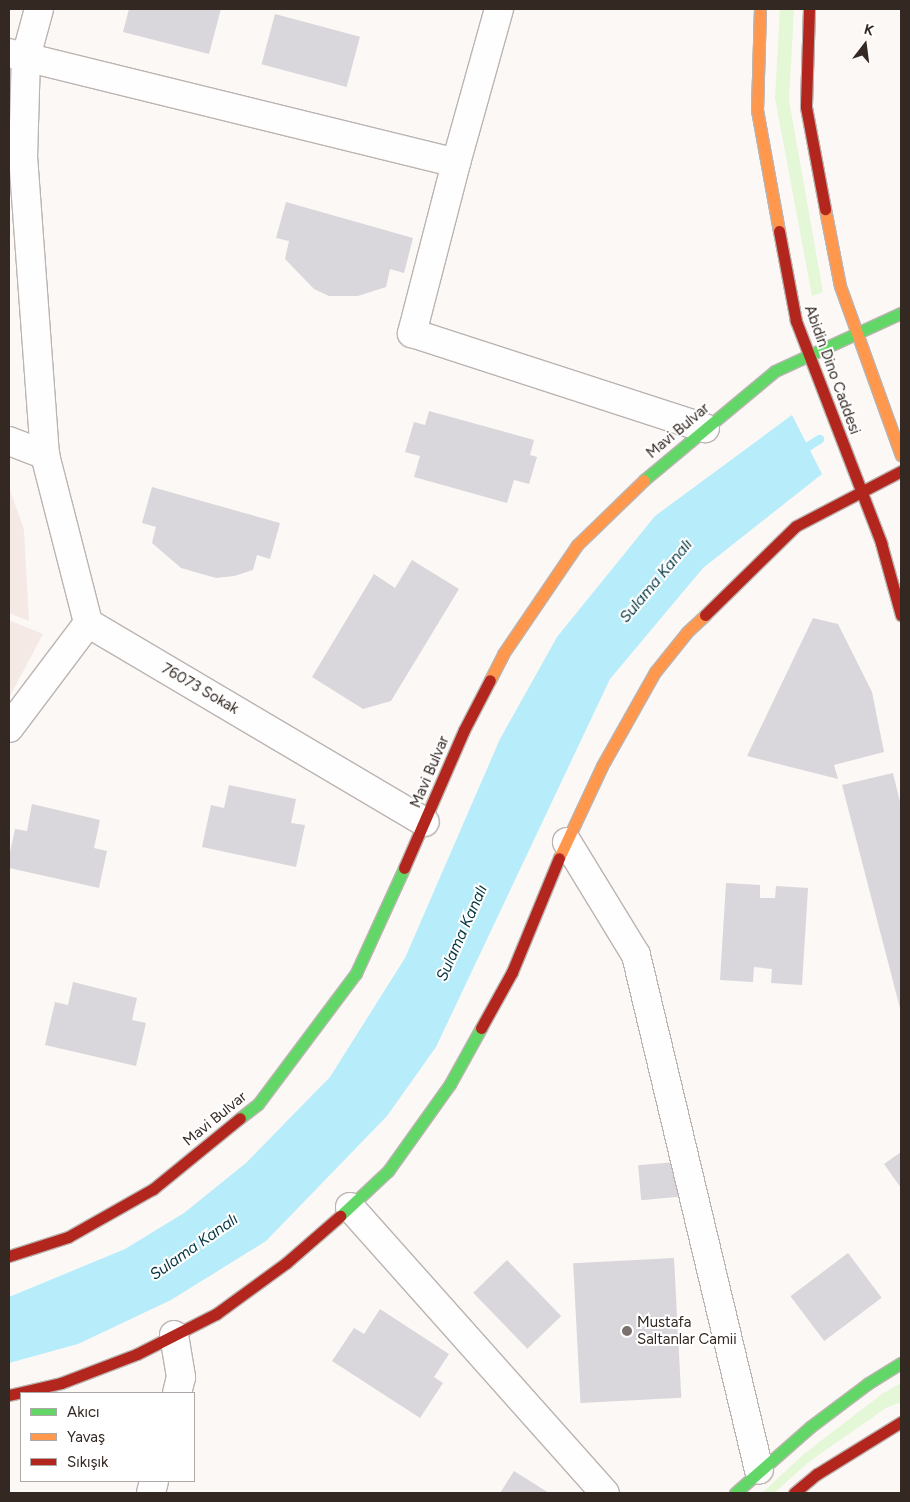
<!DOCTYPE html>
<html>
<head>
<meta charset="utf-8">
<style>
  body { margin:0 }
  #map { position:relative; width:910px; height:1502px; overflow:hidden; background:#fcf8f6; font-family:Figtree,sans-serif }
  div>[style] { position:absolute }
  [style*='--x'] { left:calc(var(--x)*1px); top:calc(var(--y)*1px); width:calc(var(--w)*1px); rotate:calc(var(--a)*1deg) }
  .built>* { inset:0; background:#f4e9e5 }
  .green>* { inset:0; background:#e4f7d7 }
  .water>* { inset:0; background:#b7ecfb }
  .stream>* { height:9px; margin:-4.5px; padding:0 4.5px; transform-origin:4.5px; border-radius:4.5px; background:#b7ecfb }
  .building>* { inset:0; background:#dad7dc; transform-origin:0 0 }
  .roads { filter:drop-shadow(1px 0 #bbb4b1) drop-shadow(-1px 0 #bbb4b1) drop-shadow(0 1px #bbb4b1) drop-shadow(0 -1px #bbb4b1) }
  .street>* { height:28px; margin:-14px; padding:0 14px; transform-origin:14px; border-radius:14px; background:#fffefe }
  .fast>* { height:11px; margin:-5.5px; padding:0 5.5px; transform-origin:5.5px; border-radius:5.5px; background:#63d668 }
  .slow>* { height:11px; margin:-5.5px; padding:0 5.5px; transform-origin:5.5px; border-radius:5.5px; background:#ff974d }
  .jam>* { height:11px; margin:-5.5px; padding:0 5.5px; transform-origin:5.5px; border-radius:5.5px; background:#b3261e }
  .dots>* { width:14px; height:14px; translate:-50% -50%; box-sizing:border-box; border:2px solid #fff; border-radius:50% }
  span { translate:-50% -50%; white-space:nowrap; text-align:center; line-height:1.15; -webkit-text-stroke:4px #fff; paint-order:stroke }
  .street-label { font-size:15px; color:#342823 }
  .poi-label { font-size:15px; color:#342823 }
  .left { translate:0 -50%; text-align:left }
  .water-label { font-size:16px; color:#033641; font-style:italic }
  .frame { position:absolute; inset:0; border:10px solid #342823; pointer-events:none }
  .legend { position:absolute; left:20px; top:1392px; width:175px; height:90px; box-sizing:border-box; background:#fff; border:1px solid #aea9a7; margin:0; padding:6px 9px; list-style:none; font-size:15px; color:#342823 }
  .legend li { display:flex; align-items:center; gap:10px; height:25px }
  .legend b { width:25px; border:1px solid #aea9a7 }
  .north { position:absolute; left:840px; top:20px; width:50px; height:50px; -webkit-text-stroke:4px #fff; paint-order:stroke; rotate:15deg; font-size:14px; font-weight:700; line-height:20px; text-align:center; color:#342823 }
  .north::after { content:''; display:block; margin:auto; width:18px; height:22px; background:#342823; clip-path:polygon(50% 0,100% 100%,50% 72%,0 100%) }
</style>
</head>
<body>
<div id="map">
  <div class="built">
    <i style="clip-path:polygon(9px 487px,24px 530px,29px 621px,9px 613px)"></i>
    <i style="clip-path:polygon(9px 620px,43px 634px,9px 698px)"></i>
  </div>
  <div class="green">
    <i style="clip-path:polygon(780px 9px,794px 9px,789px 100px,823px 292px,812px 296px,775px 98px)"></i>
    <i style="clip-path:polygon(901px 1383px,901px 1402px,886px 1408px,810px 1461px,774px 1493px,762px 1493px,805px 1453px,882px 1394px)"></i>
  </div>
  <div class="water">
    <i style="clip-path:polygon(792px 415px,822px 474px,703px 568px,610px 679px,436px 1047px,387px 1116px,266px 1241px,171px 1300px,78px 1344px,9px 1363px,9px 1297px,125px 1249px,184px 1213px,246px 1163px,330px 1077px,405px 958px,500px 739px,557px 637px,655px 516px)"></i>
  </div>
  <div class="stream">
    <i style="--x:798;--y:452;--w:25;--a:-32"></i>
  </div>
  <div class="building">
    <i style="clip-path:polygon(129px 9px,221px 9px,209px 54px,123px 32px)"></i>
    <i style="left:275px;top:14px;width:88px;height:52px;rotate:15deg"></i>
    <i style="clip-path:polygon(286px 202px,413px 238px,404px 273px,390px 269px,386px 287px,358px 296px,329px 296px,314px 289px,285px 259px,289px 241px,276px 238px)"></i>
    <i style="clip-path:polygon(429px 411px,534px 440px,530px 455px,537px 457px,529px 484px,514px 480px,507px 503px,414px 477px,420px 456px,405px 452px,414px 422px,425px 425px)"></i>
    <i style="clip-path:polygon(152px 487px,280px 523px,270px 559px,257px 555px,253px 570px,234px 576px,216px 578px,181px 568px,152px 543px,156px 527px,142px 523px)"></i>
    <i style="clip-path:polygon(412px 560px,459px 589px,391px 701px,363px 709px,312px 677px,374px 574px,395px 588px)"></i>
    <i style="clip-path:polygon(813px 618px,838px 624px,872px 692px,884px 752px,834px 765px,838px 779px,747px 756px)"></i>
    <i style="clip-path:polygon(893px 773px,901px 806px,901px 1012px,842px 785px)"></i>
    <i style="clip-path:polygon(229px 785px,296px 799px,291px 823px,305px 825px,296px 867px,202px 847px,211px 805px,224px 808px)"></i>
    <i style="clip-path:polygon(32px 804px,100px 820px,94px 848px,107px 851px,99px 888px,9px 868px,9px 857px,15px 829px,27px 831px)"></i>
    <i style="clip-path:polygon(726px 883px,760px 885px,760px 898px,775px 898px,776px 886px,808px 888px,802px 985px,771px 983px,772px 969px,754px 967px,753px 982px,720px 980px)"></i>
    <i style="clip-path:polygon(73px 982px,137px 998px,132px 1020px,146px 1023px,136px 1066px,45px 1045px,55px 1002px,68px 1005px)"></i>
    <i style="clip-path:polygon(901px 1152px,901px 1188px,884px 1164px)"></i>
    <i style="left:676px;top:1162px;width:35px;height:38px;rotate:85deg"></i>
    <i style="left:848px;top:1253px;width:56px;height:72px;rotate:53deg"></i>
    <i style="left:674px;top:1258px;width:140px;height:101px;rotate:87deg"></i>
    <i style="left:507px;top:1260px;width:78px;height:47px;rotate:46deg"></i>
    <i style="clip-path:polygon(380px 1309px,449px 1354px,434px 1377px,443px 1383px,420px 1418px,332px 1361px,354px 1328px,364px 1334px)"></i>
    <i style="clip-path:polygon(514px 1471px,549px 1493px,500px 1493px)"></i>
  </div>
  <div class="roads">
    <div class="street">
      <i style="--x:39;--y:9;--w:50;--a:105.2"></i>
      <i style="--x:26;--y:57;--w:99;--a:91.7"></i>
      <i style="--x:23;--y:156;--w:300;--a:85.8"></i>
      <i style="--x:45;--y:455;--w:173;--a:75.6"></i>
      <i style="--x:9;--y:53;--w:460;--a:13.8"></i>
      <i style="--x:456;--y:163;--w:160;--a:-74.4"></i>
      <i style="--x:456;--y:163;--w:176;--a:104.5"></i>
      <i style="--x:412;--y:333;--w:308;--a:18"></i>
      <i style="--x:9;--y:441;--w:39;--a:21"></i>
      <i style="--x:9;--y:728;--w:131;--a:-53"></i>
      <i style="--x:88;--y:623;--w:391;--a:30.6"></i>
      <i style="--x:567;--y:842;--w:132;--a:58.6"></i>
      <i style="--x:636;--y:955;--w:529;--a:76.57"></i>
      <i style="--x:350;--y:1207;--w:383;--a:48.3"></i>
      <i style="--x:174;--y:1335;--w:43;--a:80.5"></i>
      <i style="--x:181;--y:1377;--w:16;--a:104"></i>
      <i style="--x:151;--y:1493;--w:12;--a:-76"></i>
    </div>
    <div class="fast">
      <i style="--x:644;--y:480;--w:170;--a:-39.8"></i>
      <i style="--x:775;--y:371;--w:139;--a:-24.7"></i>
      <i style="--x:240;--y:1118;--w:23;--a:-38"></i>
      <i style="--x:258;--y:1104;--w:164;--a:-53.2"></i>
      <i style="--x:356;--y:973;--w:115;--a:-65.4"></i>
      <i style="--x:340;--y:1216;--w:66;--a:-43.2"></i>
      <i style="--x:388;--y:1171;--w:107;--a:-54.5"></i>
      <i style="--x:450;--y:1084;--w:64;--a:-61"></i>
      <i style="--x:735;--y:1493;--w:100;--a:-41.3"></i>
      <i style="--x:810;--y:1427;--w:71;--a:-37"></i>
      <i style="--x:867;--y:1384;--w:40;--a:-32"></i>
    </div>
    <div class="slow">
      <i style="--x:760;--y:9;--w:101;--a:91.7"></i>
      <i style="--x:757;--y:110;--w:123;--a:79.7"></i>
      <i style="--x:825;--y:209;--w:78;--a:79"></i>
      <i style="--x:840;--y:286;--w:180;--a:70.2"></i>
      <i style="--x:490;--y:680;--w:29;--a:-63"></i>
      <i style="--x:503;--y:654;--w:132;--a:-55.8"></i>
      <i style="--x:577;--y:545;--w:93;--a:-44.1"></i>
      <i style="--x:559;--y:858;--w:102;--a:-64.9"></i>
      <i style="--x:602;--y:766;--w:108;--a:-60.6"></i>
      <i style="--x:655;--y:672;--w:51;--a:-51.3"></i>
      <i style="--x:687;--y:632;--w:25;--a:-43"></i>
    </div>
    <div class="jam">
      <i style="--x:809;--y:9;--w:98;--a:91.8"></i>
      <i style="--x:806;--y:107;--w:104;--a:79.4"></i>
      <i style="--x:779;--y:231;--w:92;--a:79.3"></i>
      <i style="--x:796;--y:321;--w:238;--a:69"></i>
      <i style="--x:881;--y:543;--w:75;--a:74.5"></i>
      <i style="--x:705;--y:615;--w:127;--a:-44.4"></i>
      <i style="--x:796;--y:526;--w:119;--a:-27.6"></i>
      <i style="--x:404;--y:868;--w:150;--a:-66.5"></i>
      <i style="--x:464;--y:730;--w:56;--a:-62.5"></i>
      <i style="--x:481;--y:1028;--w:64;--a:-61"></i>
      <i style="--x:512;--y:972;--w:123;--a:-67.6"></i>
      <i style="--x:9;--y:1256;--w:62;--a:-17.9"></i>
      <i style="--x:68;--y:1237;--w:98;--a:-29.5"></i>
      <i style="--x:153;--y:1189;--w:112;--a:-39.2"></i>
      <i style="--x:9;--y:1395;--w:53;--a:-13"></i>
      <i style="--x:61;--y:1383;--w:81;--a:-20.9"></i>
      <i style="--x:137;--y:1354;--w:89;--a:-26.9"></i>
      <i style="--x:216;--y:1314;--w:87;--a:-36.1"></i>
      <i style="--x:286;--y:1263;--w:72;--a:-41"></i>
      <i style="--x:794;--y:1493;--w:30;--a:-40"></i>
      <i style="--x:817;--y:1474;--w:99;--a:-31.8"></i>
    </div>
  </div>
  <div class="dots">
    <i style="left:627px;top:1331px;background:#7a716d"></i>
  </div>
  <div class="street-label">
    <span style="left:832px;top:370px;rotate:70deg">Abidin Dino Caddesi</span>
    <span style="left:678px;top:431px;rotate:-40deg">Mavi Bulvar</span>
    <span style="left:200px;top:689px;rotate:30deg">76073 Sokak</span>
    <span style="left:430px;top:772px;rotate:-67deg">Mavi Bulvar</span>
    <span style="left:215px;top:1119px;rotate:-39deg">Mavi Bulvar</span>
  </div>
  <div class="poi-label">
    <span class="left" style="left:637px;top:1331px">Mustafa<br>Saltanlar Camii</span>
  </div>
  <div class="water-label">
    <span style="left:656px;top:581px;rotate:-50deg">Sulama Kanalı</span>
    <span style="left:462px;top:933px;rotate:-66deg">Sulama Kanalı</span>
    <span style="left:194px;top:1247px;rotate:-35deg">Sulama Kanalı</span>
  </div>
  <div class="frame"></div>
  <ul class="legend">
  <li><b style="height:6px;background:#63d668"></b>Akıcı</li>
  <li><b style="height:6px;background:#ff974d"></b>Yavaş</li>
  <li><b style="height:6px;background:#b3261e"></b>Sıkışık</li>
  </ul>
  <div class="north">K</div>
</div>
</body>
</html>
